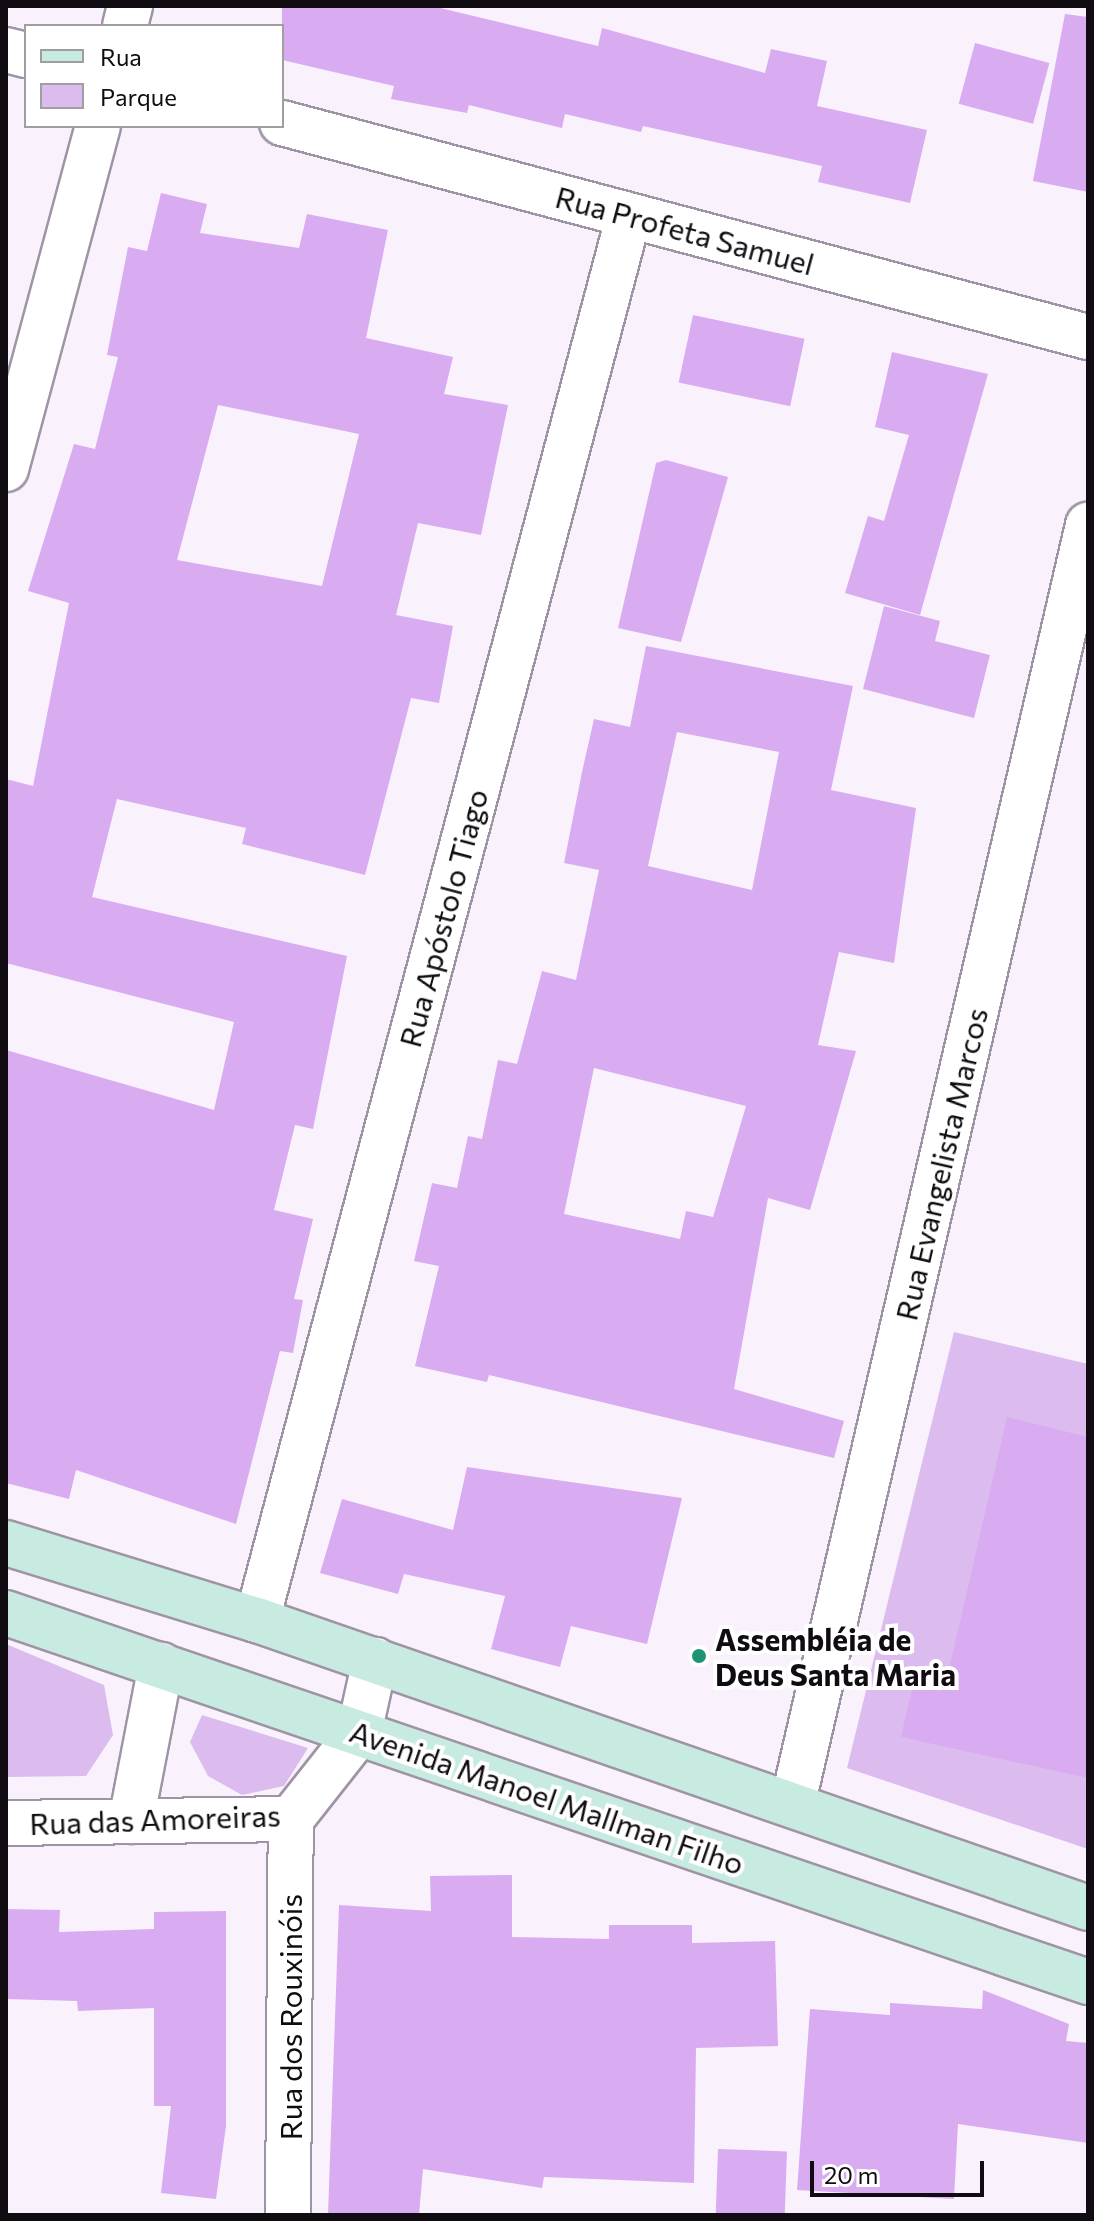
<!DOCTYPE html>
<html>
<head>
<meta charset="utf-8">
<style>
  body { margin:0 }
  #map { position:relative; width:1094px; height:2221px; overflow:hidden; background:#f9f2fd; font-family:Commissioner,sans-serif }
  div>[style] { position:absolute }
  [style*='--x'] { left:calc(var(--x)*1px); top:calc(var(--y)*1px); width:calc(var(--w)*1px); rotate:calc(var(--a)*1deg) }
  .green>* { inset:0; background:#dcbbef }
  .building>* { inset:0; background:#d9acf1; transform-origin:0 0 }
  .roads { filter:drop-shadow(2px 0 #9f94a5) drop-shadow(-2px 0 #9f94a5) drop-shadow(0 2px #9f94a5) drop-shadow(0 -2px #9f94a5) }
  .street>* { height:44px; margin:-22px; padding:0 22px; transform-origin:22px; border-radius:22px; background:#fff }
  .secondary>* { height:44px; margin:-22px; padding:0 22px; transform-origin:22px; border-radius:22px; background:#c7ebe1 }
  .dots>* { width:22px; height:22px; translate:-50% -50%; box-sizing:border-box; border:4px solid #fff; border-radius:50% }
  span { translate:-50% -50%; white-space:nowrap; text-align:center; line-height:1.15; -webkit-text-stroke:8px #fff; paint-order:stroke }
  .street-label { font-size:30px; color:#100c12 }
  .poi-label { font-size:30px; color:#100c12; font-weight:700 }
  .left { translate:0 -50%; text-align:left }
  .frame { position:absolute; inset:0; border:8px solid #100c12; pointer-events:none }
  .legend { position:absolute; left:24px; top:24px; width:260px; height:104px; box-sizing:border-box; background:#fff; border:2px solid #9f9ea0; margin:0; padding:10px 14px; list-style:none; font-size:24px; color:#100c12 }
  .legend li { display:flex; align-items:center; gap:16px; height:40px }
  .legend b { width:40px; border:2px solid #9f9ea0 }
  .scale { position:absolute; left:810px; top:2161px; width:174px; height:36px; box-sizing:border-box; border:4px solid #100c12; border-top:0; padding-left:10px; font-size:24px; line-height:28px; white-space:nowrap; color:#100c12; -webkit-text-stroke:6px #fff; paint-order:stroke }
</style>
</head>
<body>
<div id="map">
  <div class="green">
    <i style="clip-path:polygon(954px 1332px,1088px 1364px,1088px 1849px,847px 1768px)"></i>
    <i style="clip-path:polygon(6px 1644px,104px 1685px,113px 1735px,86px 1776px,6px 1777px)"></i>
    <i style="clip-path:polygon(202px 1715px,308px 1748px,284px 1786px,242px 1795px,208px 1776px,190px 1742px)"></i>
  </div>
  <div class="building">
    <i style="clip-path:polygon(282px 6px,432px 6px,598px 46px,602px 28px,765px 73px,771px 49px,827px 61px,817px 106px,927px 130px,910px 203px,818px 182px,822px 166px,643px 126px,641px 132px,565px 114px,562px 128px,469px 105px,467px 113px,391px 99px,394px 86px,282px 60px)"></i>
    <i style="clip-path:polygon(1065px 14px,1088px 17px,1088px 192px,1033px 181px)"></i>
    <i style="left:975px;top:43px;width:77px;height:63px;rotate:15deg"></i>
    <i style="clip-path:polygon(evenodd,161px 193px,207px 204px,200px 233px,299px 248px,307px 214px,388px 230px,366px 338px,453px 357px,444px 394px,508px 405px,481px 535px,418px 523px,396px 615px,453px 626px,439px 703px,411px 698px,365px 875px,242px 844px,246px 828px,117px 799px,92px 897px,347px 956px,313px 1129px,295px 1125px,274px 1210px,313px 1219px,294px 1299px,303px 1300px,293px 1353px,280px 1351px,236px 1524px,76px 1470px,69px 1499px,6px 1483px,6px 1050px,214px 1110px,234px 1022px,6px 963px,6px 779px,33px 786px,69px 603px,28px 591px,74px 444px,95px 449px,118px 357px,107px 355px,128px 247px,147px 251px,161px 193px,218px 405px,359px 434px,322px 586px,177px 560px,218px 405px)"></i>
    <i style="left:693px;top:315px;width:114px;height:69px;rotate:12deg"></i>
    <i style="clip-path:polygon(892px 352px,988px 374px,920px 615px,845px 593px,868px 516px,884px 521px,909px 435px,875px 427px)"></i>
    <i style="clip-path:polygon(666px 460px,728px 477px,681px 642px,618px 628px,656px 463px)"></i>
    <i style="clip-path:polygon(884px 606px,940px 621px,935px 641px,990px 655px,974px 718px,863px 689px)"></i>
    <i style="clip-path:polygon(evenodd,646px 646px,853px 686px,831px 790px,916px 808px,894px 963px,839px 952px,818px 1045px,856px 1051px,810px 1210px,768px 1198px,734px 1389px,844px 1421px,834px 1458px,489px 1375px,487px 1382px,415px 1366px,439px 1266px,414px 1261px,432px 1183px,457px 1188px,468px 1136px,482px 1139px,498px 1060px,517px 1064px,542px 971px,576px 980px,599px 870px,564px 863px,582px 772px,594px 719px,630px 727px,646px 646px,677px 732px,779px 752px,752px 890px,648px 866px,677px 732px,646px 646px,594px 1068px,746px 1106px,713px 1217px,686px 1211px,680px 1239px,564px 1214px,594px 1068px)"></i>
    <i style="clip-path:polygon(1007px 1417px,1088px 1437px,1088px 1778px,901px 1737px,917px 1667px,948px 1674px)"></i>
    <i style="clip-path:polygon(467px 1467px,682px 1498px,647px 1644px,571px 1626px,560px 1667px,491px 1649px,505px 1596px,404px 1574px,398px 1594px,320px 1573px,342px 1499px,453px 1530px)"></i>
    <i style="clip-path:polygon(512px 1875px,512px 1937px,609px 1939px,609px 1925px,692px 1925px,692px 1943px,775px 1941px,778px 2046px,696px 2048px,694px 2183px,544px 2177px,542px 2188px,423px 2169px,419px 2215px,328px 2215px,339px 1905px,431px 1911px,430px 1876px)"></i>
    <i style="clip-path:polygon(6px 1909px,60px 1910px,59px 1932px,154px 1929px,154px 1912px,226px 1911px,226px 2126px,216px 2199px,161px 2193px,171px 2106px,154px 2106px,154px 2008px,78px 2011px,77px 2001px,6px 1999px)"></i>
    <i style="clip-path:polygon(983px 1990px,1069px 2024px,1066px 2041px,1088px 2043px,1088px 2143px,958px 2124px,954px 2199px,797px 2190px,810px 2009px,890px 2015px,890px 2003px,982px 2009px)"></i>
    <i style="left:718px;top:2149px;width:69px;height:66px;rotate:2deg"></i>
  </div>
  <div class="roads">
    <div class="street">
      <i style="--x:125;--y:26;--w:21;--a:-76"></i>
      <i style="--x:6;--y:50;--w:21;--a:14"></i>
      <i style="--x:282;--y:123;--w:834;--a:14.87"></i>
      <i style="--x:6;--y:469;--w:355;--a:-75"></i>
      <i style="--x:257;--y:1620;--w:1453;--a:-75.17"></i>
      <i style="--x:793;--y:1802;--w:1311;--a:-76.99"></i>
      <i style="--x:131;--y:1821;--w:159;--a:-79.1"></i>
      <i style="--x:6;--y:1823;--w:285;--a:-0.8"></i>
      <i style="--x:291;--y:1819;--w:110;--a:-51.7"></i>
      <i style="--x:359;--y:1733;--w:75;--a:-77.6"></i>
      <i style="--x:288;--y:2215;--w:396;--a:-89.6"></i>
    </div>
    <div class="secondary">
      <i style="--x:6;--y:1543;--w:263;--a:17.1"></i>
      <i style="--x:257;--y:1620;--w:879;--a:19.11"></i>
      <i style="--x:6;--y:1613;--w:1143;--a:18.83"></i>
    </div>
  </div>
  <div class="dots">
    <i style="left:699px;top:1656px;background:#1f9376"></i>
  </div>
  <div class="street-label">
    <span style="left:685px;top:230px;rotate:15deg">Rua Profeta Samuel</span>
    <span style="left:443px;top:918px;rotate:-75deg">Rua Apóstolo Tiago</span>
    <span style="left:941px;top:1164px;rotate:-77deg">Rua Evangelista Marcos</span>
    <span style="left:547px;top:1797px;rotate:19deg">Avenida Manoel Mallman Filho</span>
    <span style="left:155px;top:1819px;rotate:-2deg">Rua das Amoreiras</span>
    <span style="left:290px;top:2017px;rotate:-90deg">Rua dos Rouxinóis</span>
  </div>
  <div class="poi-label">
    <span class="left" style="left:715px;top:1656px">Assembléia de<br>Deus Santa Maria</span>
  </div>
  <div class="frame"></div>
  <ul class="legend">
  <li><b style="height:10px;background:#c7ebe1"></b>Rua</li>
  <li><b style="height:22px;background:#dcbbef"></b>Parque</li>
  </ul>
  <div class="scale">20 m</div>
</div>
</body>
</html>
